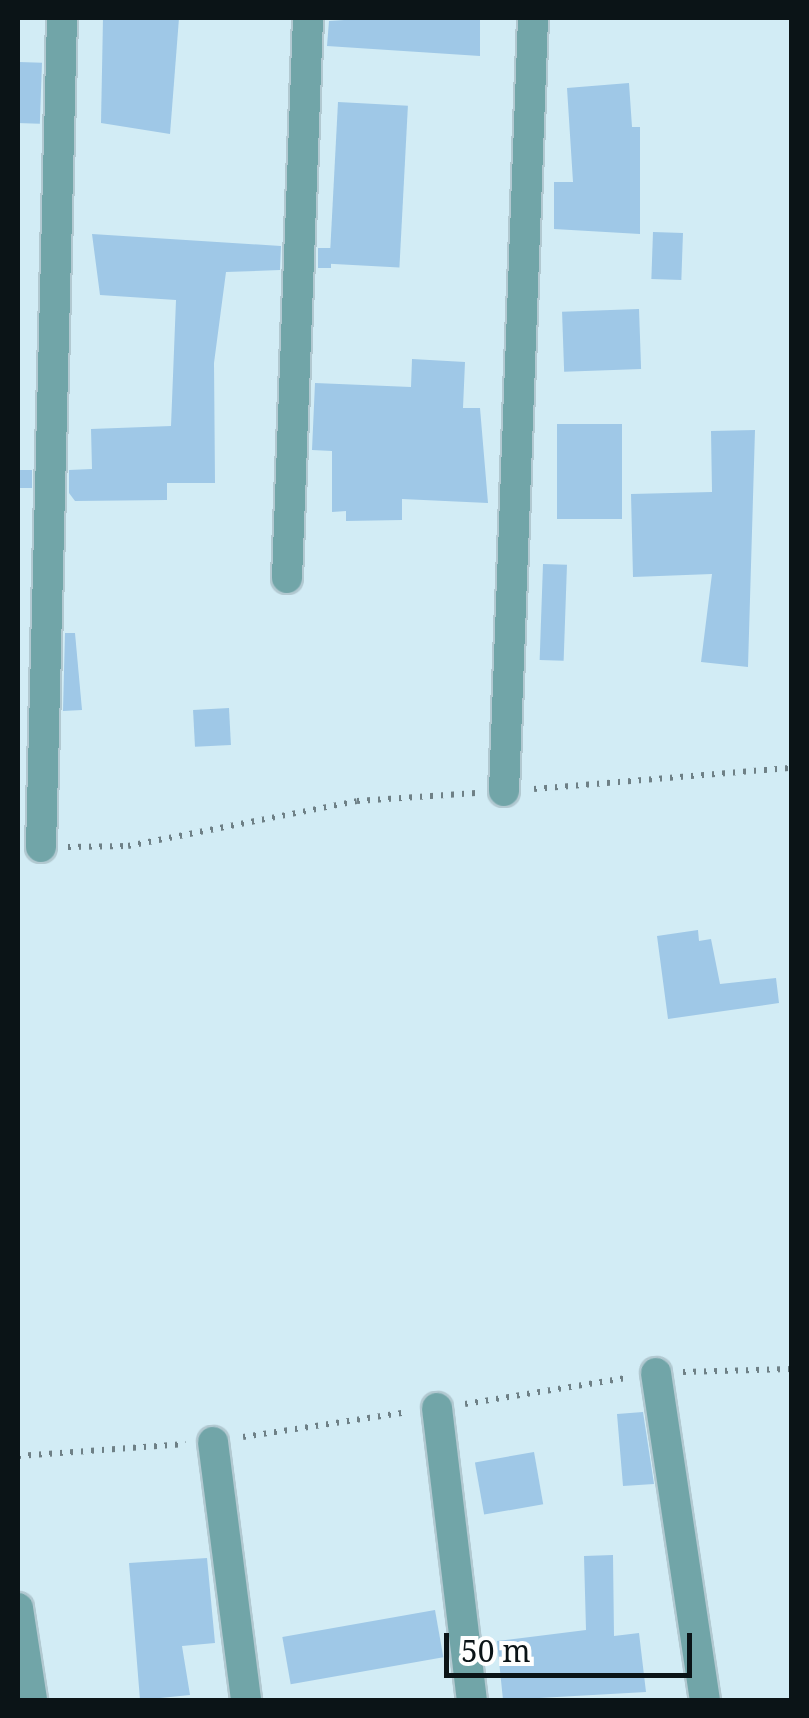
<!DOCTYPE html>
<html>
<head>
<meta charset="utf-8">
<style>
  body { margin:0 }
  #map { position:relative; width:809px; height:1718px; overflow:hidden; background:#d2ecf5; font-family:"Noto Serif",serif }
  div>[style] { position:absolute }
  [style*='--x'] { left:calc(var(--x)*1px); top:calc(var(--y)*1px); width:calc(var(--w)*1px); rotate:calc(var(--a)*1deg) }
  .building>* { inset:0; background:#9fc8e7; transform-origin:0 0 }
  .path>* { height:6px; margin-top:-3px; transform-origin:0; background:repeating-linear-gradient(90deg,#6e8086 0 2.5px,transparent 0 10.5px) }
  .roads { filter:drop-shadow(2px 0 #b2c9d1) drop-shadow(-2px 0 #b2c9d1) drop-shadow(0 2px #b2c9d1) drop-shadow(0 -2px #b2c9d1) }
  .minor>* { height:30px; margin:-15px; padding:0 15px; transform-origin:15px; border-radius:15px; background:#71a5a8 }
  span { translate:-50% -50%; white-space:nowrap; text-align:center; line-height:1.15; -webkit-text-stroke:8px #fff; paint-order:stroke }
  .frame { position:absolute; inset:0; border:20px solid #0b1417; pointer-events:none }
  .scale { position:absolute; left:444px; top:1633px; width:248px; height:45px; box-sizing:border-box; border:5px solid #0b1417; border-top:0; padding-left:12px; font-size:30px; line-height:35px; white-space:nowrap; color:#0b1417; -webkit-text-stroke:8px #fff; paint-order:stroke }
</style>
</head>
<body>
<div id="map">
  <div class="building">
    <i style="clip-path:polygon(103px 18px,179px 18px,170px 134px,101px 123px)"></i>
    <i style="clip-path:polygon(375px 18px,480px 18px,480px 56px,327px 46px,329px 21px)"></i>
    <i style="left:19px;top:62px;width:23px;height:61px;rotate:2deg"></i>
    <i style="clip-path:polygon(629px 83px,632px 127px,640px 127px,640px 234px,554px 229px,554px 182px,573px 182px,567px 88px)"></i>
    <i style="left:338px;top:102px;width:70px;height:162px;rotate:3deg"></i>
    <i style="left:653px;top:232px;width:30px;height:47px;rotate:2deg"></i>
    <i style="clip-path:polygon(92px 234px,281px 246px,280px 270px,226px 272px,214px 363px,215px 483px,167px 483px,167px 500px,75px 501px,69px 493px,69px 470px,92px 469px,91px 429px,171px 426px,176px 300px,100px 295px)"></i>
    <i style="left:318px;top:248px;width:13px;height:20px"></i>
    <i style="left:639px;top:309px;width:60px;height:77px;rotate:88deg"></i>
    <i style="clip-path:polygon(412px 359px,465px 362px,463px 408px,480px 408px,488px 503px,402px 499px,402px 520px,346px 521px,346px 511px,332px 512px,332px 451px,312px 450px,315px 383px,411px 387px)"></i>
    <i style="left:557px;top:424px;width:65px;height:95px"></i>
    <i style="clip-path:polygon(755px 430px,748px 667px,701px 662px,712px 574px,633px 577px,631px 494px,712px 492px,711px 431px)"></i>
    <i style="left:18px;top:470px;width:14px;height:18px"></i>
    <i style="left:543px;top:564px;width:24px;height:96px;rotate:2deg"></i>
    <i style="clip-path:polygon(65px 633px,75px 633px,82px 710px,63px 711px)"></i>
    <i style="left:229px;top:708px;width:37px;height:36px;rotate:87deg"></i>
    <i style="clip-path:polygon(698px 930px,699px 941px,711px 939px,720px 984px,776px 978px,779px 1003px,668px 1019px,657px 936px)"></i>
    <i style="clip-path:polygon(643px 1412px,654px 1484px,623px 1486px,617px 1414px)"></i>
    <i style="left:534px;top:1452px;width:53px;height:60px;rotate:80deg"></i>
    <i style="clip-path:polygon(613px 1555px,614px 1636px,639px 1633px,646px 1692px,503px 1700px,497px 1641px,586px 1630px,584px 1556px)"></i>
    <i style="clip-path:polygon(207px 1558px,215px 1643px,182px 1646px,190px 1695px,140px 1700px,129px 1563px)"></i>
    <i style="left:435px;top:1610px;width:48px;height:155px;rotate:80deg"></i>
  </div>
  <div class="path">
    <i style="--x:534;--y:789;--w:259;--a:-4.7"></i>
    <i style="--x:68;--y:847;--w:60;--a:-1"></i>
    <i style="--x:128;--y:846;--w:233;--a:-11.1"></i>
    <i style="--x:357;--y:801;--w:119;--a:-3.8"></i>
    <i style="--x:683;--y:1372;--w:109;--a:-1.6"></i>
    <i style="--x:465;--y:1404;--w:163;--a:-9.2"></i>
    <i style="--x:243;--y:1437;--w:167;--a:-8.6"></i>
    <i style="--x:18;--y:1456;--w:168;--a:-4.1"></i>
  </div>
  <div class="roads">
    <div class="minor">
      <i style="--x:287;--y:578;--w:560;--a:-87.85"></i>
      <i style="--x:504;--y:791;--w:774;--a:-87.85"></i>
      <i style="--x:41;--y:847;--w:829;--a:-88.55"></i>
      <i style="--x:656;--y:1373;--w:331;--a:81.5"></i>
      <i style="--x:437;--y:1408;--w:294;--a:83.2"></i>
      <i style="--x:213;--y:1442;--w:260;--a:82.7"></i>
      <i style="--x:18;--y:1608;--w:93;--a:81.3"></i>
    </div>
  </div>
  <div class="frame"></div>
  <div class="scale">50 m</div>
</div>
</body>
</html>
